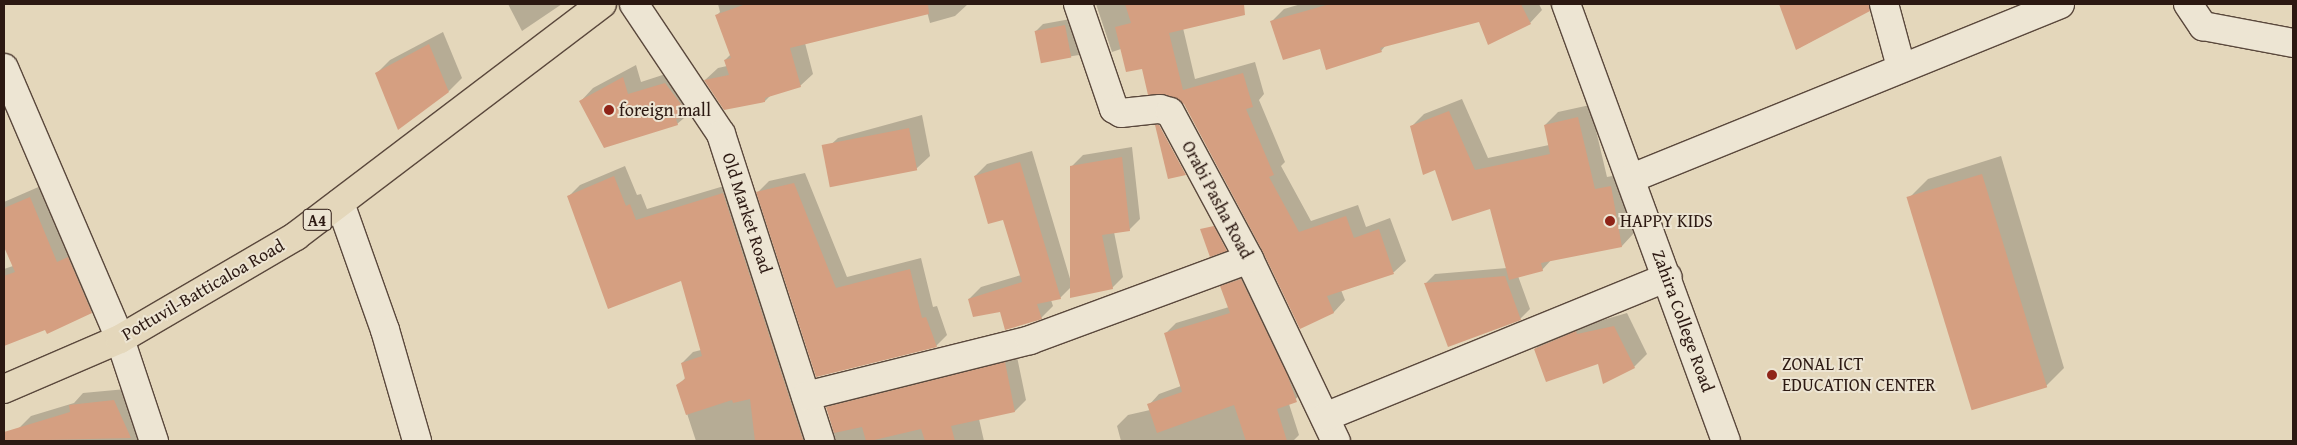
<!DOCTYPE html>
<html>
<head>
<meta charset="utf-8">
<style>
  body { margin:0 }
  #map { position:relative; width:2297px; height:445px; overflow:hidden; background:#e4d7bb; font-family:"Gentium Book Plus",serif }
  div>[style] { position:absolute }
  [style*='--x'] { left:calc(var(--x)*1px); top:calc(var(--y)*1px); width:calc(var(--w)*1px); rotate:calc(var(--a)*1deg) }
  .shadow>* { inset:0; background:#0003 }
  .building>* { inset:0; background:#d59f81; transform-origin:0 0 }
  .roads { filter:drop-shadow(1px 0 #5a483c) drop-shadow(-1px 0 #5a483c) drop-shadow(0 1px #5a483c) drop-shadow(0 -1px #5a483c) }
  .street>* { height:28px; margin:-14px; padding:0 14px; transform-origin:14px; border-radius:14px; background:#ede5d3 }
  .highway>* { height:28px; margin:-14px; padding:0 14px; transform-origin:14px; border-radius:14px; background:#e4d7bb }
  .dots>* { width:14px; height:14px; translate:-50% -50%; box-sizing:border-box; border:2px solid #ede5d3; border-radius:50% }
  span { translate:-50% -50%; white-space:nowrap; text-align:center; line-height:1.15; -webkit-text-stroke:4px #ede5d3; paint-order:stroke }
  .shield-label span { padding:1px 4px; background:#ede5d3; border:1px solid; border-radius:4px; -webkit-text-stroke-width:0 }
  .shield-label { font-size:16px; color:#2c1912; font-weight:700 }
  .poi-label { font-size:18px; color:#2c1912 }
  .left { translate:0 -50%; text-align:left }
  .street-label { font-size:18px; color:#2c1912 }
  .frame { position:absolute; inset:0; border:5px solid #2c1912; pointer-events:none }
</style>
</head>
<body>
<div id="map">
  <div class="shadow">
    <i style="clip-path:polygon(508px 4px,562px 4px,522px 31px)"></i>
    <i style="clip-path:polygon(718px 4px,902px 4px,903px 10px,805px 43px,813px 74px,800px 86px,771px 95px,765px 101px,705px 80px,718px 68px,727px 66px,725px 60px,731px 54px,717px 15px,720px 12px)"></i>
    <i style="clip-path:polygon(925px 4px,968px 4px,955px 16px,930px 23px)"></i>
    <i style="clip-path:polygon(1096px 4px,1245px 4px,1233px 16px,1183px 28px,1195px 79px,1255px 62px,1264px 94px,1259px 100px,1285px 162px,1281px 166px,1311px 221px,1358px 205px,1366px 227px,1390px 218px,1406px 261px,1394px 272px,1341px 290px,1345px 300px,1334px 312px,1300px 327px,1264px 251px,1185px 104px,1121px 49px,1112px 52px)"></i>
    <i style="clip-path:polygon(1301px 4px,1539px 4px,1542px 10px,1530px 23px,1480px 21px,1386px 45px,1381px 51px,1320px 48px,1272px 21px,1284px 9px)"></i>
    <i style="clip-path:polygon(1781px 4px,1873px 4px,1864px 13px,1797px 49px)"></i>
    <i style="clip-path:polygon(1076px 18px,1086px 48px,1079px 55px,1042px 61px,1036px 31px,1043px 24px)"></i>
    <i style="clip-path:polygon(443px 32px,462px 78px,449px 91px,377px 73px,390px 60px)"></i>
    <i style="clip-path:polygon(636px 65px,641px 82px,678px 70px,703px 102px,677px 124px,580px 102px,593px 88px)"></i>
    <i style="clip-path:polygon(1462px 99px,1488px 158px,1549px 145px,1545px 125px,1558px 112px,1590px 105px,1607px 177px,1623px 174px,1634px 233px,1622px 246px,1552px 259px,1542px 270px,1518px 276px,1530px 309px,1520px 319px,1426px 283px,1435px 274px,1507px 268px,1491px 207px,1436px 168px,1411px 127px,1424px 114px)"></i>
    <i style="clip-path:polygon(922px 115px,930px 156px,916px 169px,824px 151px,838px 138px)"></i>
    <i style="clip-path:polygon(1132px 147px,1140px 219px,1129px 230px,1114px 232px,1123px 277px,1112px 288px,1071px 287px,1060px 298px,1051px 300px,1053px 306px,1041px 318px,1000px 310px,969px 299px,981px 287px,1021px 275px,1004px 218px,975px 176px,987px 164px,1032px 151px,1071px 282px,1072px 166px,1083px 155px)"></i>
    <i style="clip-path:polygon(2001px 156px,2064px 368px,2045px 387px,1909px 198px,1928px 179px)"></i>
    <i style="clip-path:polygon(625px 166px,637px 195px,641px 194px,647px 209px,734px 183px,823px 441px,696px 441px,678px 386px,686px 377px,682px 363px,693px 352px,701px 350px,682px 280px,569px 196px,580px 185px)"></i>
    <i style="clip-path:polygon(805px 173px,847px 277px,921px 258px,933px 307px,937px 306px,947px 335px,936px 346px,817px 376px,758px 192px,769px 181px)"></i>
    <i style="clip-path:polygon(43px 185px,104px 298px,91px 312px,4px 344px,4px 269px,13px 266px,4px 243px,4px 202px)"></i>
    <i style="clip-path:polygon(1252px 269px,1307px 390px,1289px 404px,1299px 435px,1293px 441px,1121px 441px,1117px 426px,1128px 415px,1150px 410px,1149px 405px,1159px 394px,1181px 386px,1166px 333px,1176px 323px,1229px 307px,1222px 287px,1233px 276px)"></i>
    <i style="clip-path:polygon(1627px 313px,1647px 354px,1634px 367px,1535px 349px,1548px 336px)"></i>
    <i style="clip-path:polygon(1016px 352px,1026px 400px,1015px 411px,979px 419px,984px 441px,836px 441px,827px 408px,838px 396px)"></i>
    <i style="clip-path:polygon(126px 389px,153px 441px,4px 441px,4px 434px,18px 429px,31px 416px,74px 403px,83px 393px)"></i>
  </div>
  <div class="building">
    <i style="clip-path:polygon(746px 4px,928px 4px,929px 14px,790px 48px,801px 87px,765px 98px,765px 102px,724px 110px,704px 80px,729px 75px,724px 60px,731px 58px,715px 15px)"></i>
    <i style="clip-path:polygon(1125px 4px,1244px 4px,1245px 15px,1169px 33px,1183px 90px,1243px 73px,1253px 107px,1246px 109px,1274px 175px,1269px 177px,1299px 232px,1346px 216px,1354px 238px,1379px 229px,1394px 274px,1327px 296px,1334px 313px,1300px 329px,1263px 252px,1184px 104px,1164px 94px,1148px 95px,1142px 69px,1126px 72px,1115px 27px,1131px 23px)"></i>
    <i style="clip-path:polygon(1330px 4px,1521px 4px,1531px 24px,1488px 45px,1479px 22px,1380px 48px,1382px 52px,1326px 70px,1320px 49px,1283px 60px,1270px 21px)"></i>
    <i style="clip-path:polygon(1779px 4px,1869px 4px,1870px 11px,1796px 50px)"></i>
    <i style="left:1065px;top:25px;width:33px;height:31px;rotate:79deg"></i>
    <i style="clip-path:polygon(429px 44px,449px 92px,398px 130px,375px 73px)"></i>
    <i style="clip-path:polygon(623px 77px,628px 94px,665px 83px,690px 116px,676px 119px,678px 125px,604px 148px,579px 101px)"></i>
    <i style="clip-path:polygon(1449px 111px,1475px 170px,1550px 154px,1544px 125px,1578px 117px,1595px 189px,1611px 186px,1622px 247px,1541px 263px,1543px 271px,1509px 280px,1490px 209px,1452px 221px,1435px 170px,1423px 175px,1410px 126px)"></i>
    <i style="clip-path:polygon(1155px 125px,1159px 125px,1186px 175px,1168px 179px)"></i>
    <i style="left:909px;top:128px;width:43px;height:89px;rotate:79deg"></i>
    <i style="clip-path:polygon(1122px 157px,1130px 231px,1102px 235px,1113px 289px,1070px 298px,1070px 166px)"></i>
    <i style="clip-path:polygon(1020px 162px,1061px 299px,1037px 304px,1042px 319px,1005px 330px,1000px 312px,973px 317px,968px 299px,1022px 282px,1003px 220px,988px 224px,974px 176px)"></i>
    <i style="left:1982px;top:174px;width:223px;height:79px;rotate:73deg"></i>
    <i style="clip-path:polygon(614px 176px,626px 206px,630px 204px,636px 220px,723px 193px,803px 440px,755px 441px,750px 399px,733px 403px,732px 400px,686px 415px,676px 385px,685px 379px,681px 363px,702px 356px,681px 281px,608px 309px,567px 196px)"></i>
    <i style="clip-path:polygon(794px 183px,836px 288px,910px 269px,922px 318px,926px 317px,937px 347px,816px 377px,756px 192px)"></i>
    <i style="clip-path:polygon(30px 197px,57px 262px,68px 257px,92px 313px,47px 334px,45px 330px,4px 346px,4px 276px,15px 272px,4px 247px,4px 208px)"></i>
    <i style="clip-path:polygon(1214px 226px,1227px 251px,1210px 257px,1200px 229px)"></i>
    <i style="clip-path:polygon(1505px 276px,1521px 320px,1448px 347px,1424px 283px)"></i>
    <i style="clip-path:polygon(1241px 279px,1287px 374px,1297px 402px,1277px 409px,1287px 441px,1246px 441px,1234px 405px,1157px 433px,1147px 404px,1182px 392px,1164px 333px,1230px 313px,1220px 286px)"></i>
    <i style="clip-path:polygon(1614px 326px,1635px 368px,1603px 384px,1598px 364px,1546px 382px,1534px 349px,1576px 331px,1577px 334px)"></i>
    <i style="clip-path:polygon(1005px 362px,1015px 412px,951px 426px,955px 441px,925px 441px,921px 429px,870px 441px,866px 441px,862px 427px,834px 433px,826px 407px)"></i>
    <i style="clip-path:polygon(114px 400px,131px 438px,4px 441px,4px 432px,70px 412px,69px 405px)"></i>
  </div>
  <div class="roads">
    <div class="street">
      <i style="--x:634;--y:4;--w:156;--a:56.2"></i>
      <i style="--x:721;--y:134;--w:323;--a:72.1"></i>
      <i style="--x:1078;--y:4;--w:111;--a:71.1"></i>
      <i style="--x:1114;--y:109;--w:8;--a:30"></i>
      <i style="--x:1121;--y:113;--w:39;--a:-6"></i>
      <i style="--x:1160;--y:109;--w:10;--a:17"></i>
      <i style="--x:1170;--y:112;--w:167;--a:61.7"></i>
      <i style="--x:1249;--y:259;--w:202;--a:64.5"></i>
      <i style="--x:1566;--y:4;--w:465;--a:69.9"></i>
      <i style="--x:1884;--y:4;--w:65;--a:74.9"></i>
      <i style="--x:2188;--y:4;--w:27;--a:56"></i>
      <i style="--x:2203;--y:26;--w:92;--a:10.7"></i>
      <i style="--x:4;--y:68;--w:295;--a:66.8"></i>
      <i style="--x:120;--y:339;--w:108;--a:71.6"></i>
      <i style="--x:1632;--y:178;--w:462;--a:-22.1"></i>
      <i style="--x:340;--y:203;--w:135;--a:70.5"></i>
      <i style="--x:385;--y:330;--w:116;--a:73.9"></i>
      <i style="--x:806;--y:396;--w:231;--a:-14"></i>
      <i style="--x:1030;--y:340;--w:233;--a:-20.3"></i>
      <i style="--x:1325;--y:417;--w:370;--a:-22.2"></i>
    </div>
    <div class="highway">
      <i style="--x:4;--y:389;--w:126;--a:-23.3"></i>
      <i style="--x:120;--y:339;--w:204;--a:-30.3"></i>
      <i style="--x:296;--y:236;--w:384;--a:-37.2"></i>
    </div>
  </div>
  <div class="dots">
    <i style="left:609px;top:110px;background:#8f2418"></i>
    <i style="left:1610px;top:221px;background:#8f2418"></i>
    <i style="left:1772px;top:375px;background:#8f2418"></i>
  </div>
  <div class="shield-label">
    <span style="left:317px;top:220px">A4</span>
  </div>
  <div class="poi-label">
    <span class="left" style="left:619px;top:110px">foreign mall</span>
    <span class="left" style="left:1620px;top:221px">HAPPY KIDS</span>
    <span class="left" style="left:1782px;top:375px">ZONAL ICT<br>EDUCATION CENTER</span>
  </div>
  <div class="street-label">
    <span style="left:1217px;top:200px;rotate:62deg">Orabi Pasha Road</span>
    <span style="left:747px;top:213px;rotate:72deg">Old Market Road</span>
    <span style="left:203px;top:290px;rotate:-30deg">Pottuvil-Batticaloa Road</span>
    <span style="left:1683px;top:321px;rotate:70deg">Zahira College Road</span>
  </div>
  <div class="frame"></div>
</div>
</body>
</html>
